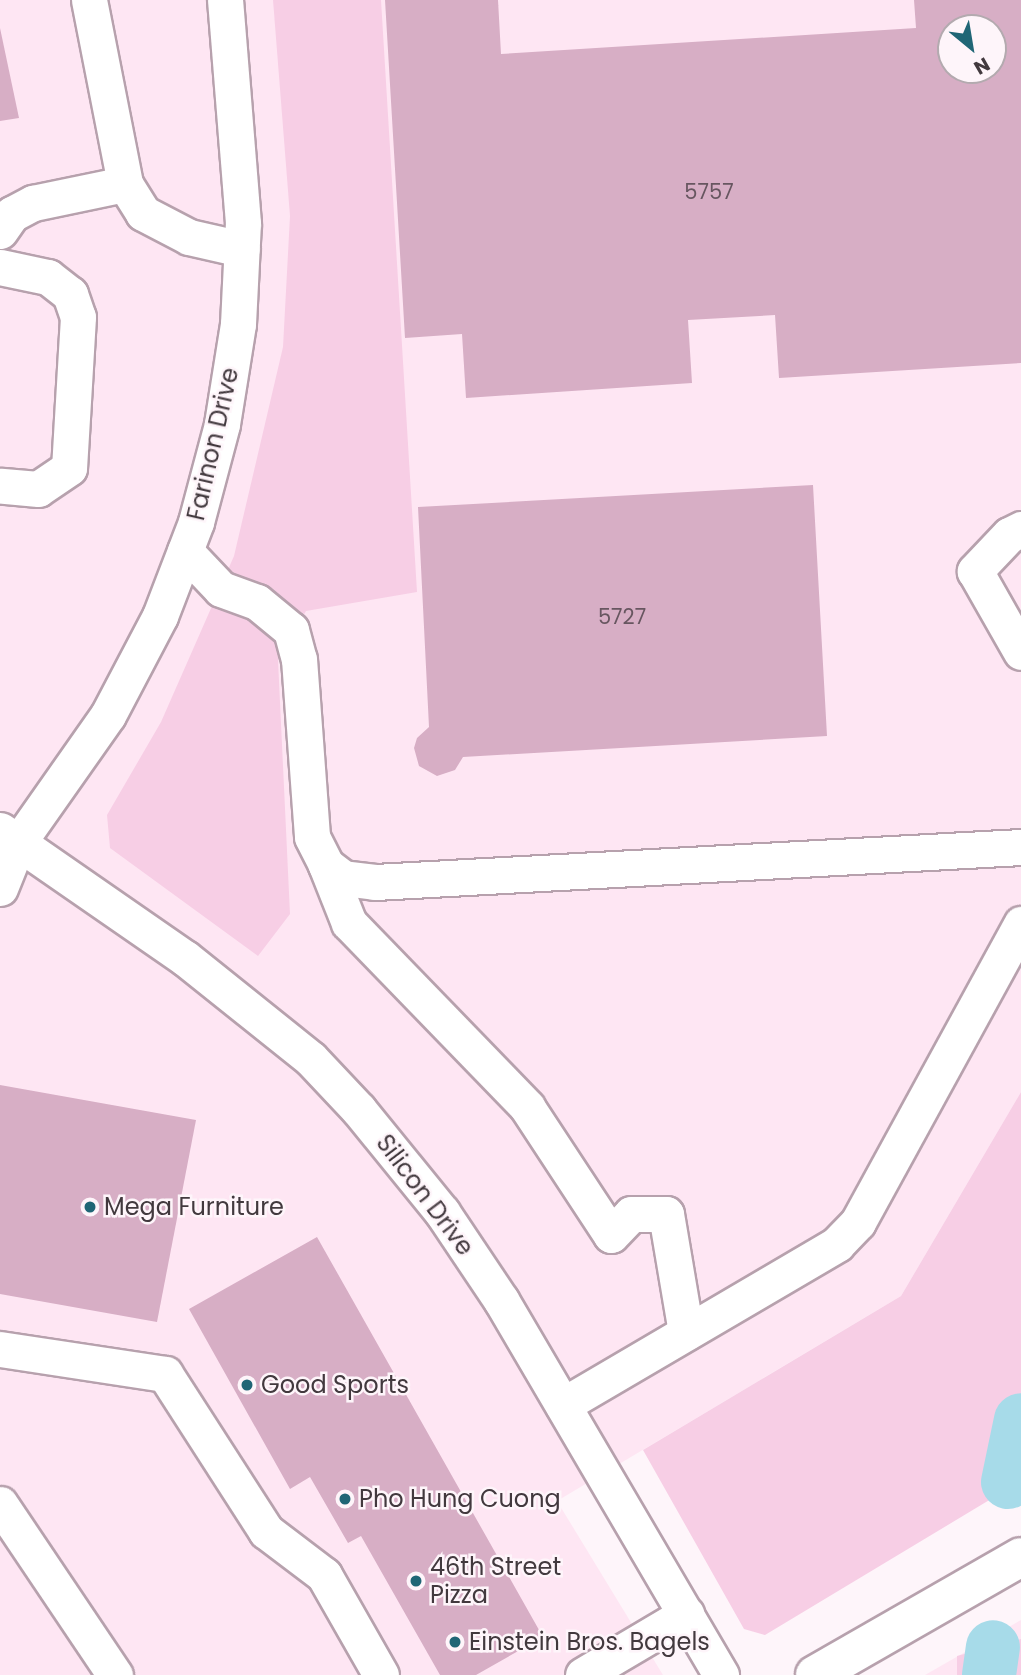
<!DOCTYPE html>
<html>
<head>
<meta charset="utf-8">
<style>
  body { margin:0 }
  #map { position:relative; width:1021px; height:1675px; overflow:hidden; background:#fef5fa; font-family:Poppins,sans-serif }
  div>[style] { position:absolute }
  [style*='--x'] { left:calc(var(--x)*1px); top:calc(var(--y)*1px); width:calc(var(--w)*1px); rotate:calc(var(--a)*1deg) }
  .built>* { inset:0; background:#fee6f3 }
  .green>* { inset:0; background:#f7cee5 }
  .river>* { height:54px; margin:-27px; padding:0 27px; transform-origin:27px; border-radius:27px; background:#a7dbe9 }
  .building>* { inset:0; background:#d7aec5 }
  .roads { filter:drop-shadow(2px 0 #b7a1ad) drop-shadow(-2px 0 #b7a1ad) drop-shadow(0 2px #b7a1ad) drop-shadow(0 -2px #b7a1ad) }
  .minor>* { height:35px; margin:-17.5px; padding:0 17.5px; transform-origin:17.5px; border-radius:17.5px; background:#fff }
  .major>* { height:38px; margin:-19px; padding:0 19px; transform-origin:19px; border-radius:19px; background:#fff }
  .dots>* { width:19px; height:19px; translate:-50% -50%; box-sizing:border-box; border:4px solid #fef5fa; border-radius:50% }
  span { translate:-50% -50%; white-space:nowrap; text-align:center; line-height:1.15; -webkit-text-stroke:5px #fef5fa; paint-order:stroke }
  .number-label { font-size:21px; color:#675660 }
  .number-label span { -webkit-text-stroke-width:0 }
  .street-label { font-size:24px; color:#42393e }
  .poi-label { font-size:24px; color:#42393e }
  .left { translate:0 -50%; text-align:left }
  .north { position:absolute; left:937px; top:14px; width:70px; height:70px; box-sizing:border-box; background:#fef5fa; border:2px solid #b3aaaf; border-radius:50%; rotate:150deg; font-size:19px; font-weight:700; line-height:28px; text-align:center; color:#42393e }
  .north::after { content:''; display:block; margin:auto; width:24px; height:32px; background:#206676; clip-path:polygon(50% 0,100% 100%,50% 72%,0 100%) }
</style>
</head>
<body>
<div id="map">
  <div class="built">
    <i style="clip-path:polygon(evenodd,0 0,1021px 0,1021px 1092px,901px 1296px,557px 1501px,663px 1675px,0 1675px,0 0,951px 28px,993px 28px,993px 70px,951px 70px,951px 28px)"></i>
    <i style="clip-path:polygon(1021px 1620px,1021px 1675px,925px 1675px)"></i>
  </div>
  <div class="green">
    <i style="clip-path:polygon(273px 0,381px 0,417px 592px,306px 611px,278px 660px,290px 914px,258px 956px,110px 848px,107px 815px,161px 722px,234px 556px,283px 347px,290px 216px)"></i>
    <i style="clip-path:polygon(1021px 1092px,1021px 1481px,765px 1635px,744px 1629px,643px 1450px,901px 1296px)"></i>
    <i style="clip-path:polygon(1021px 1639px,1021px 1675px,957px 1675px,957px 1656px)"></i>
  </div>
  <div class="river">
    <i style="--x:1008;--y:1482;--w:63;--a:-78.2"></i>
    <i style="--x:989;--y:1675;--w:28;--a:-82"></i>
  </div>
  <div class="building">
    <i style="clip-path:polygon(evenodd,385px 0,498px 0,501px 54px,916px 28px,914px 0,1021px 0,1021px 363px,779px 378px,775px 315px,688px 320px,692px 383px,466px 398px,462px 334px,405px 338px,385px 0,951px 28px,993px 28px,993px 70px,951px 70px,951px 28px)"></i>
    <i style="clip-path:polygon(0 28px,19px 118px,0 121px)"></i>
    <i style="clip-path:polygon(813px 485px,827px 736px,463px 757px,455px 770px,437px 776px,419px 766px,414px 748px,417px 738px,429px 727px,418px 507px)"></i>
    <i style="clip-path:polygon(0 1085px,196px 1120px,157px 1322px,0 1294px)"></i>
    <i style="clip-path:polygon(317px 1237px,543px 1637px,476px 1675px,440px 1675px,361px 1536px,348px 1543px,310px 1477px,290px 1489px,189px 1309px)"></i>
  </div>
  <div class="roads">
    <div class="minor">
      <i style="--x:89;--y:0;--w:187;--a:78.9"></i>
      <i style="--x:125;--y:184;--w:34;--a:58"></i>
      <i style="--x:143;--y:213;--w:52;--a:27.6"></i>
      <i style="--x:189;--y:237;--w:54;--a:12.8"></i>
      <i style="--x:0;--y:231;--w:21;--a:-55"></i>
      <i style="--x:12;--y:214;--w:24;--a:-28"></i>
      <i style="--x:33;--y:203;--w:94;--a:-11.7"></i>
      <i style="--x:0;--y:267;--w:49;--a:11.8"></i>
      <i style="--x:48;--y:277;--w:28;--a:38"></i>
      <i style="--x:70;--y:294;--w:24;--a:71"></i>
      <i style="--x:78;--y:317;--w:151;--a:93.4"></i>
      <i style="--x:69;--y:468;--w:37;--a:146"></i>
      <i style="--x:38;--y:489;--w:38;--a:-175"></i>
      <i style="--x:1021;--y:529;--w:13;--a:153"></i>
      <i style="--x:1009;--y:535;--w:50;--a:133.4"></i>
      <i style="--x:975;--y:571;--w:93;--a:60.4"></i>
      <i style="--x:185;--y:551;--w:52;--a:46.5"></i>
      <i style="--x:221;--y:589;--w:38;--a:20"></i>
      <i style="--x:257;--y:602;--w:44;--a:39.5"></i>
      <i style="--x:291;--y:630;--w:30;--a:75"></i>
      <i style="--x:299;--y:659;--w:178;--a:85.8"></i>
      <i style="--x:312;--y:837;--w:31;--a:63"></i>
      <i style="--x:326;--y:865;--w:21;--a:37"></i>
      <i style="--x:343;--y:878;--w:32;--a:7"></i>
      <i style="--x:375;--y:882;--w:647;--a:-3.1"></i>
      <i style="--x:0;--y:830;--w:225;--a:34.7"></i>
      <i style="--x:185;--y:958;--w:161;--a:38.7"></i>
      <i style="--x:311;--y:1059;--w:70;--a:46.7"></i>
      <i style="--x:359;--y:1110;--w:132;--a:50.9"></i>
      <i style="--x:442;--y:1212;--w:106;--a:56.2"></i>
      <i style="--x:501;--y:1300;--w:435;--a:59.6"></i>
      <i style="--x:326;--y:865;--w:62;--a:68.4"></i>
      <i style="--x:349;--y:923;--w:256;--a:45.9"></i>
      <i style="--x:527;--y:1107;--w:153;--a:56.7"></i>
      <i style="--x:611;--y:1235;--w:29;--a:-46"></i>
      <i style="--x:631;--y:1214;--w:35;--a:0"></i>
      <i style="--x:666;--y:1214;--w:120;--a:80.4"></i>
      <i style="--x:0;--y:888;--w:48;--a:-68.2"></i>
      <i style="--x:18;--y:843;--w:156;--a:-54.9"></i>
      <i style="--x:108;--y:715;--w:112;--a:-62.3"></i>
      <i style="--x:160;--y:616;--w:101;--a:-69"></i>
      <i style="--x:196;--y:522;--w:101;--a:-75.1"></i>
      <i style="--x:222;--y:424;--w:101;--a:-80.9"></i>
      <i style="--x:238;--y:324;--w:101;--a:-87.2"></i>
      <i style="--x:243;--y:223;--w:224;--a:-94.6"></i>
      <i style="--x:0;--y:1349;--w:167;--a:8.6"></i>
      <i style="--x:165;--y:1374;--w:187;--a:57.2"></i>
      <i style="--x:266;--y:1531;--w:73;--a:37.2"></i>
      <i style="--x:324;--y:1575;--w:115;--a:60.3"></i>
      <i style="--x:563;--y:1405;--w:318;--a:-30.4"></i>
      <i style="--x:837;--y:1244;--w:30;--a:-46"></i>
      <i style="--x:858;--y:1222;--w:340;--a:-61.3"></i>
      <i style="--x:0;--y:1504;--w:206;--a:56.1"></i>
      <i style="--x:583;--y:1675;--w:120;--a:-30.6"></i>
    </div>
    <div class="major">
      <i style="--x:815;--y:1675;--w:237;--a:-29.8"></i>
    </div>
  </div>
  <div class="dots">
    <i style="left:90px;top:1207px;background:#206676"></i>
    <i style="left:247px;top:1385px;background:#206676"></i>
    <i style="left:345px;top:1499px;background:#206676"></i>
    <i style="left:416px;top:1581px;background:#206676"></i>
    <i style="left:455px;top:1642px;background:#206676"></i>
  </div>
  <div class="number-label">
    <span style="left:709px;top:192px">5757</span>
    <span style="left:622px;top:617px">5727</span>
  </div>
  <div class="street-label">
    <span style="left:213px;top:444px;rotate:-77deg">Farinon Drive</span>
    <span style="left:425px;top:1195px;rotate:53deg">Silicon Drive</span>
  </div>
  <div class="poi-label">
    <span class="left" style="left:104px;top:1207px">Mega Furniture</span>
    <span class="left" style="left:261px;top:1385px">Good Sports</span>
    <span class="left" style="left:359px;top:1499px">Pho Hung Cuong</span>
    <span class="left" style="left:430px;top:1581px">46th Street<br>Pizza</span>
    <span class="left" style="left:469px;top:1642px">Einstein Bros. Bagels</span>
  </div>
  <div class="north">N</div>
</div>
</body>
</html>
